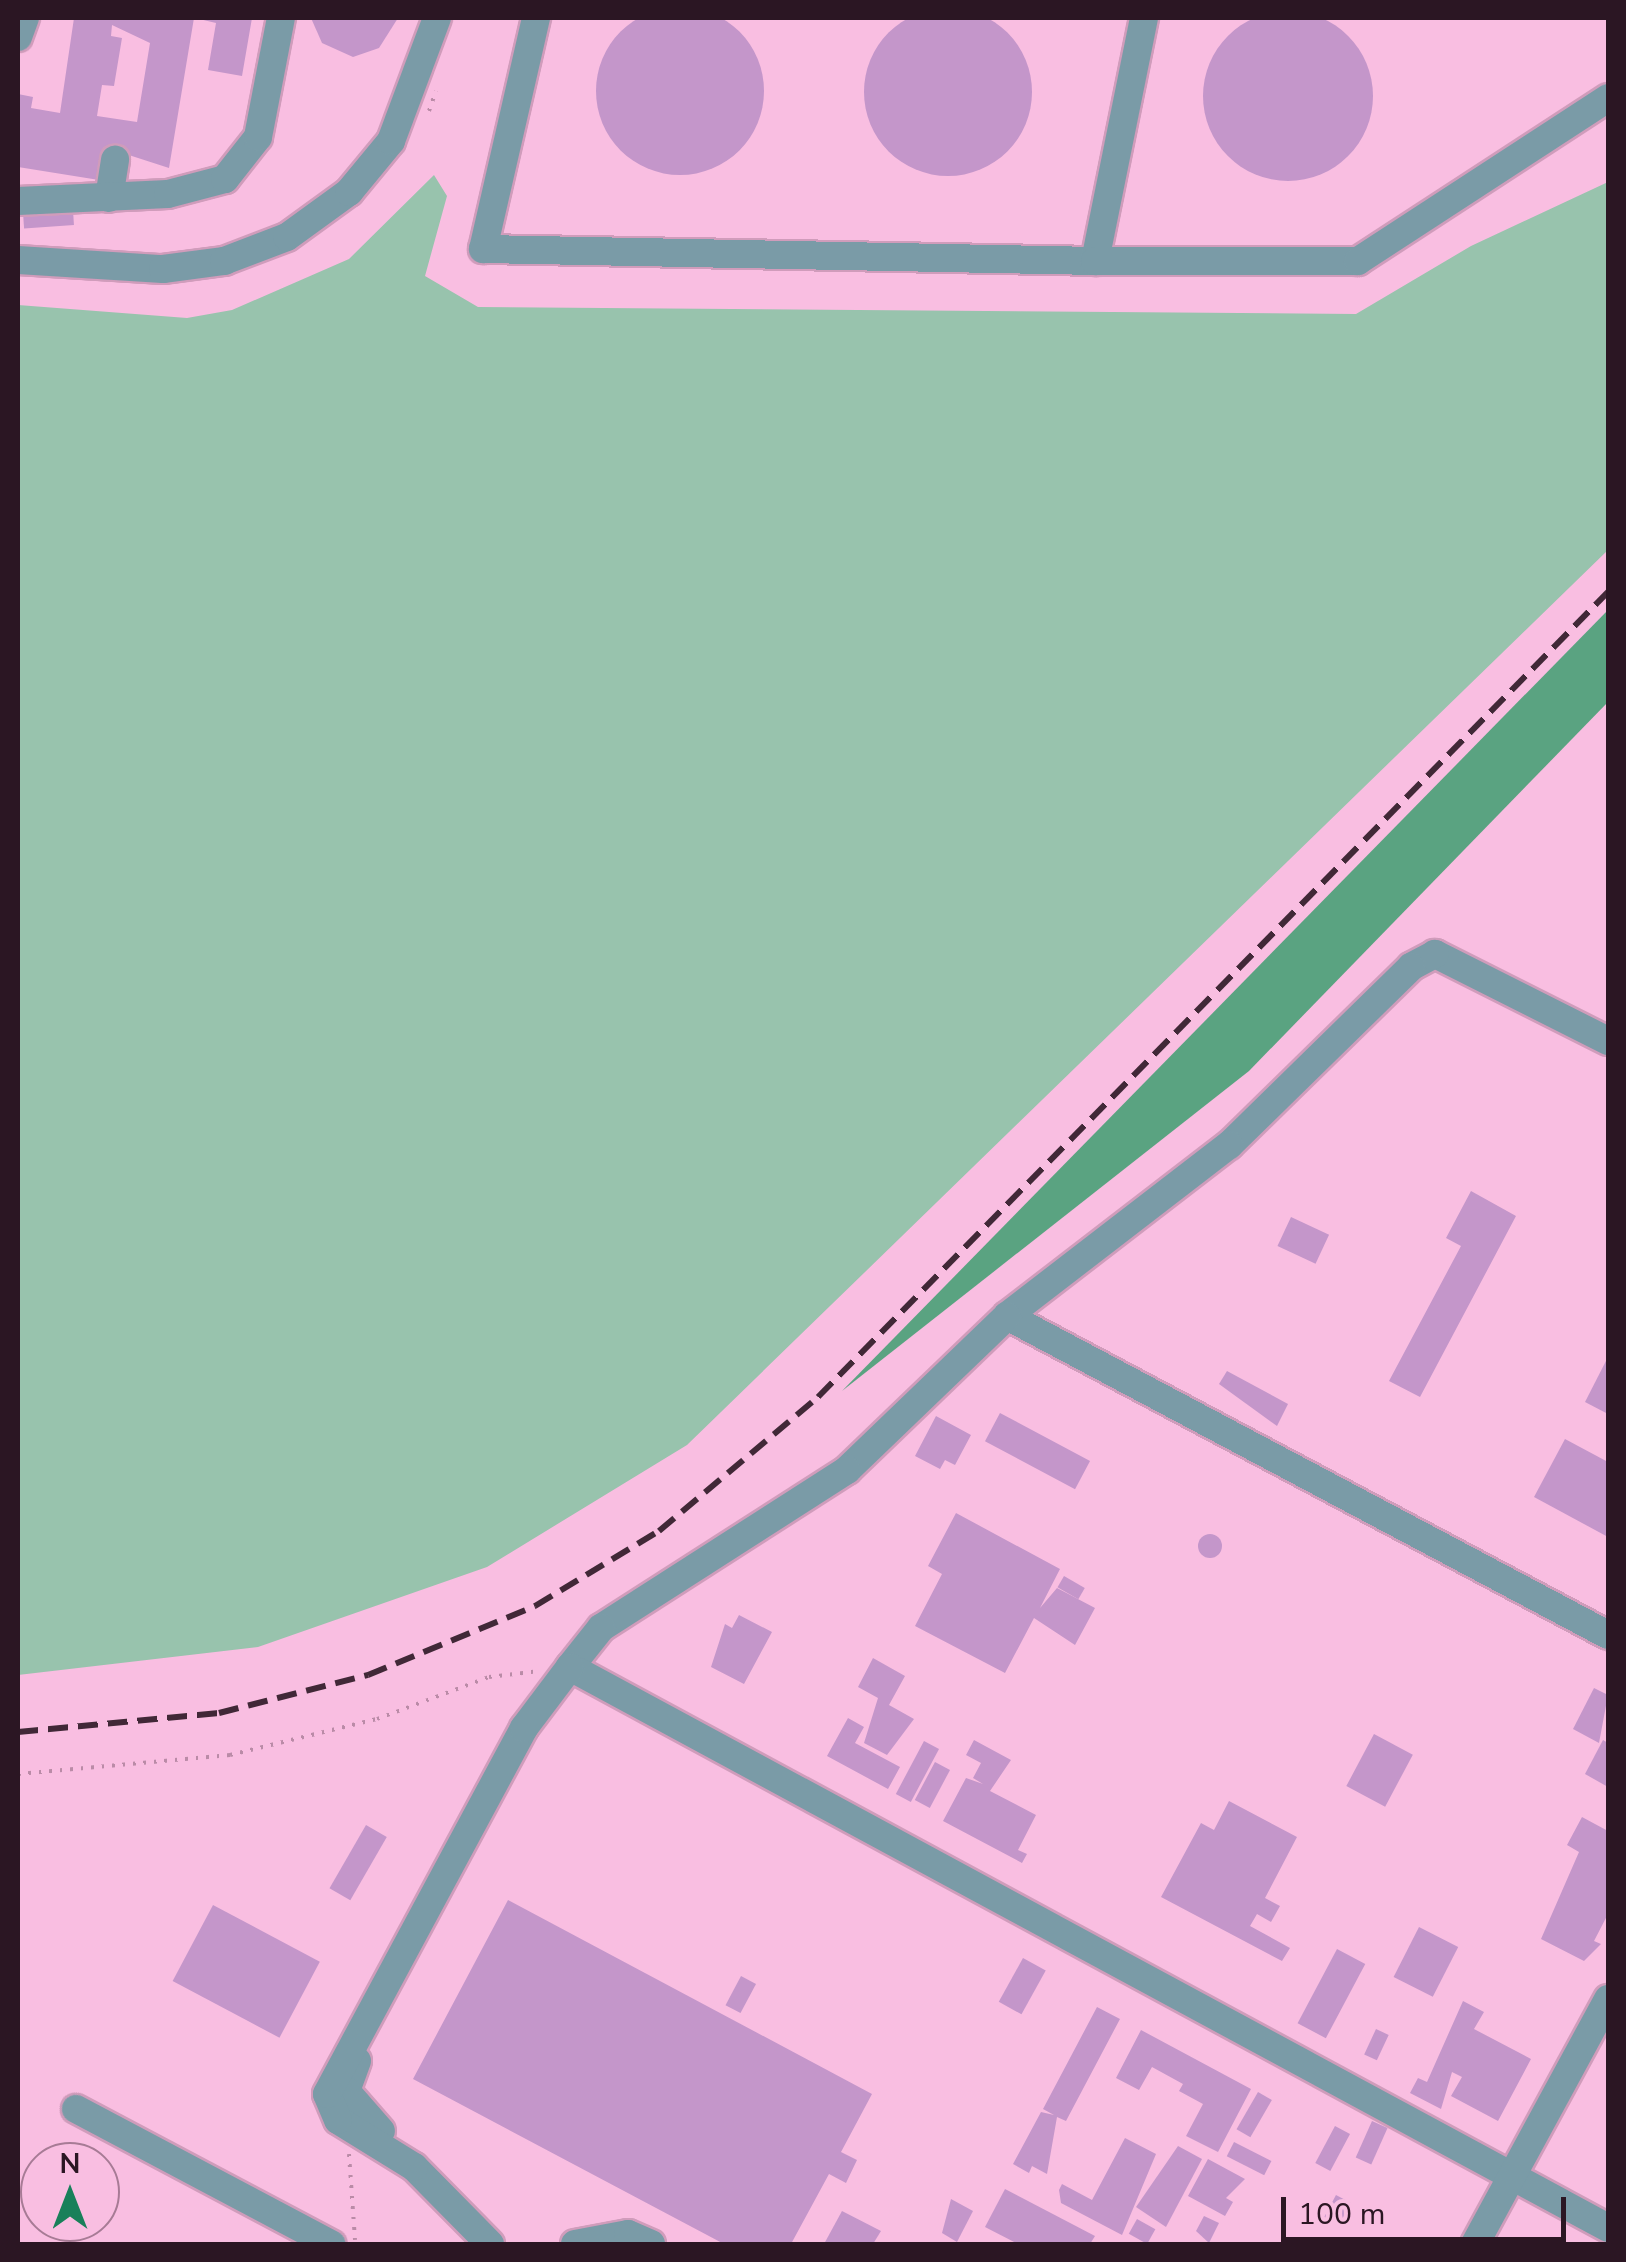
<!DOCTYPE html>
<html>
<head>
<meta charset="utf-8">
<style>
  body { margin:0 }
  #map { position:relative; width:1626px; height:2262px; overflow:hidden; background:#f9bee1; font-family:"Nunito Sans",sans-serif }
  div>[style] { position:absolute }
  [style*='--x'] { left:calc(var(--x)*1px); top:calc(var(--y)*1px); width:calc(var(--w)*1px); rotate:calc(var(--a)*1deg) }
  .green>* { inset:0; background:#98c3ad }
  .forest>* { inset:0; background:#5aa381 }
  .building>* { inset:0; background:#c496ca; transform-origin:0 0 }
  .round { border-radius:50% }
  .path>* { height:4px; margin-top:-2px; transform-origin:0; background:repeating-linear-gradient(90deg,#ba8ba7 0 2.5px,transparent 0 10.5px) }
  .roads { filter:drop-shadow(2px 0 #d09cbb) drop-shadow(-2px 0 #d09cbb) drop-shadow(0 2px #d09cbb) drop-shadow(0 -2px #d09cbb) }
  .minor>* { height:28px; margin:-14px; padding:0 14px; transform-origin:14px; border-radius:14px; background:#7a9ba7 }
  .rail>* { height:6px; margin-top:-3px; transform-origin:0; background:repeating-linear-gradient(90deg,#412837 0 20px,transparent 0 30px) }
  span { translate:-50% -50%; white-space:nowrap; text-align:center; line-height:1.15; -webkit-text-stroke:9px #f9bee1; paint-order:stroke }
  .frame { position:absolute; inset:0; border:20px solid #2b1623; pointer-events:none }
  .north { position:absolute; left:20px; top:2142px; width:100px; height:100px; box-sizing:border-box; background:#f9bee1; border:2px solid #a77b95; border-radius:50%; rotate:0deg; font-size:28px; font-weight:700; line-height:40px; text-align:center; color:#2b1623 }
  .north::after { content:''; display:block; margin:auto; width:35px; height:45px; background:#19805a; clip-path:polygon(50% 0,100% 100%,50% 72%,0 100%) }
  .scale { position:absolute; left:1281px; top:2197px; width:285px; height:45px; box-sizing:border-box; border:5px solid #2b1623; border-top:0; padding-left:12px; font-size:30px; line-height:35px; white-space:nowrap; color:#2b1623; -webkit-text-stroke:8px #f9bee1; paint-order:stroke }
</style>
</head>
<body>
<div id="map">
  <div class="green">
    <i style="clip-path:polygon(434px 175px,447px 196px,425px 276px,478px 307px,1356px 314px,1471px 246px,1608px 182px,1608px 550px,687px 1445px,487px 1567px,258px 1647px,18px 1675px,18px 305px,187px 318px,232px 310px,349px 259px)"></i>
  </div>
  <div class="forest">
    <i style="clip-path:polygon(1608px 610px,1608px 702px,1249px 1071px,842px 1391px)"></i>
  </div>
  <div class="building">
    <i class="round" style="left:596px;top:7px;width:168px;height:168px"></i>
    <i class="round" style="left:864px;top:8px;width:168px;height:168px"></i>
    <i class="round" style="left:1203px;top:11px;width:170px;height:170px"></i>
    <i style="clip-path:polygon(evenodd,74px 18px,194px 18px,169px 168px,104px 147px,99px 180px,18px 167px,18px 94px,33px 97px,31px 108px,60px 113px,74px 18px,112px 25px,150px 43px,137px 122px,97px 116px,102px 85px,114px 86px,122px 38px,111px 36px,112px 25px)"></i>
    <i style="clip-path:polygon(252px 18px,242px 76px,208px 70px,216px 23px,195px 18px)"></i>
    <i style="clip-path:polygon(311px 18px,398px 18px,379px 48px,353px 57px,322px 43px)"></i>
    <i style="left:73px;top:211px;width:14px;height:50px;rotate:86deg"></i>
    <i style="clip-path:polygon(1471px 1191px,1516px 1216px,1420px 1397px,1389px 1381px,1461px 1246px,1446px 1238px)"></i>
    <i style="left:1291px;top:1217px;width:42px;height:32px;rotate:25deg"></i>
    <i style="clip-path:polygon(1608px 1357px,1608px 1414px,1585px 1402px)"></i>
    <i style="clip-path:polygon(1227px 1371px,1288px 1404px,1277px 1426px,1219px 1384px)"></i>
    <i style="left:1000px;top:1413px;width:102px;height:32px;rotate:28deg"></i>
    <i style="clip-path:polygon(936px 1416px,971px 1435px,955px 1465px,945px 1460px,940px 1469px,915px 1456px)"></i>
    <i style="clip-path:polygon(1565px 1439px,1608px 1462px,1608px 1537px,1534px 1497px)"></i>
    <i style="clip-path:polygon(956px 1513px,1060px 1569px,1040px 1608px,1057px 1588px,1095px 1608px,1075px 1645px,1034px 1618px,1005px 1673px,915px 1626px,942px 1574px,928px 1566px)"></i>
    <i class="round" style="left:1198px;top:1534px;width:24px;height:24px"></i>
    <i style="left:1064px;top:1576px;width:24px;height:13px;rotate:30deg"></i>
    <i style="clip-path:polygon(739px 1615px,772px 1632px,744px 1684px,711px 1667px,725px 1624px,732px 1628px)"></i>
    <i style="clip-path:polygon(873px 1658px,905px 1676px,889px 1705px,914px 1719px,887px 1755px,864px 1743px,878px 1698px,858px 1687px)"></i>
    <i style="clip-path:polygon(1594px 1688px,1608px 1695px,1599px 1743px,1573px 1729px)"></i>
    <i style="clip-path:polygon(848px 1718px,864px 1727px,855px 1743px,900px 1767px,888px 1789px,827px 1756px)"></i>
    <i style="left:1374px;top:1734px;width:44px;height:59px;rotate:28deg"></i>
    <i style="clip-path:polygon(974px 1740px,1011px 1760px,990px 1791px,1036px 1815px,1018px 1850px,1027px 1854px,1022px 1863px,943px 1821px,966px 1778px,983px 1784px,973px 1778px,981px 1763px,966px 1755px)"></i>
    <i style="clip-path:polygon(1603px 1740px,1608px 1743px,1608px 1787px,1585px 1774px)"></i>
    <i style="left:924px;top:1741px;width:17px;height:60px;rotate:28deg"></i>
    <i style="left:935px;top:1762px;width:17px;height:43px;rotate:28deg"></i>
    <i style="clip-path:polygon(1229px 1801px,1297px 1837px,1265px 1898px,1280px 1906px,1271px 1922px,1257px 1914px,1250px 1926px,1290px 1948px,1282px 1961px,1161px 1897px,1201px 1823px,1214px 1830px)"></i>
    <i style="clip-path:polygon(1582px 1817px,1608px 1831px,1608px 1914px,1594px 1941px,1601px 1944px,1584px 1961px,1541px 1939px,1579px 1852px,1567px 1845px)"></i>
    <i style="left:366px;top:1825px;width:24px;height:73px;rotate:30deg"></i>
    <i style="clip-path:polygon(508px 1900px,872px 2094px,841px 2152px,857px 2160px,846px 2183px,829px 2174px,791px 2244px,724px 2244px,413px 2079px)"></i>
    <i style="left:213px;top:1905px;width:121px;height:86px;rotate:28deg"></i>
    <i style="left:1419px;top:1927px;width:44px;height:56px;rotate:27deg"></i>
    <i style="left:1337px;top:1949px;width:32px;height:84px;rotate:28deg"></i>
    <i style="left:1023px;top:1958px;width:26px;height:50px;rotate:29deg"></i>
    <i style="left:741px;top:1976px;width:17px;height:33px;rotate:28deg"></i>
    <i style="clip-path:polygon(1463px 2001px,1484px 2012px,1474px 2029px,1531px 2059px,1498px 2121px,1451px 2096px,1462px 2077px,1452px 2072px,1441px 2109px,1410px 2093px,1418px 2078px,1427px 2082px)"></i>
    <i style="clip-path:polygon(1097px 2007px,1120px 2019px,1066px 2121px,1057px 2117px,1047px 2174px,1032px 2166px,1029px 2173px,1013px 2164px,1041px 2112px,1054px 2115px,1043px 2109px)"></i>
    <i style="left:1376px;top:2029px;width:14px;height:28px;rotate:25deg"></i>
    <i style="clip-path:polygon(1141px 2030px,1251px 2089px,1218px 2152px,1186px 2136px,1203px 2104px,1179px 2091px,1183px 2084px,1152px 2067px,1139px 2090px,1116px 2078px)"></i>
    <i style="left:1258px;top:2092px;width:16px;height:43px;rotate:30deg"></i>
    <i style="left:1372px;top:2121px;width:17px;height:40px;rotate:24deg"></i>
    <i style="left:1335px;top:2126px;width:17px;height:42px;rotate:28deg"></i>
    <i style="clip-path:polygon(1125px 2138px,1156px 2154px,1122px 2235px,1061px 2203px,1059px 2190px,1062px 2184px,1092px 2200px)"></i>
    <i style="left:1234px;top:2142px;width:42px;height:16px;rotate:27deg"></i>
    <i style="clip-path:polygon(1178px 2146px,1202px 2159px,1166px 2227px,1136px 2207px)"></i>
    <i style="clip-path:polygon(1208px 2159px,1245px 2179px,1226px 2198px,1233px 2202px,1225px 2216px,1188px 2196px)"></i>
    <i style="clip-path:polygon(1005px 2189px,1095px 2236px,1090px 2244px,1018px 2244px,985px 2227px)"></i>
    <i style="left:1336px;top:2195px;width:17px;height:25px;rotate:28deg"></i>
    <i style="clip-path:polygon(951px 2199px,973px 2211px,957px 2242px,942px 2233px)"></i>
    <i style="clip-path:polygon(842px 2211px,881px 2231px,873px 2244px,824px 2244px)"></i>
    <i style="clip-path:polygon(1204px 2216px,1219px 2223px,1209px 2243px,1196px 2231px)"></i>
    <i style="left:1137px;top:2219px;width:21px;height:17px;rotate:29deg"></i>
  </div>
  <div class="path">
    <i style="--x:429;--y:111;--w:21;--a:-71"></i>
    <i style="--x:18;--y:1774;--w:213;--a:-5.1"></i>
    <i style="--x:230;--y:1755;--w:151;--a:-13.8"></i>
    <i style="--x:377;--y:1719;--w:120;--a:-20.6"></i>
    <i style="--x:489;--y:1677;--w:51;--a:-6.7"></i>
    <i style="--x:349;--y:2154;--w:86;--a:86"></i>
  </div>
  <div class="roads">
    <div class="minor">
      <i style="--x:536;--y:18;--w:237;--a:102.9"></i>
      <i style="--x:483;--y:249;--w:612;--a:1.12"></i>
      <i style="--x:1144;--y:18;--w:248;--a:101.4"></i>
      <i style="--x:1095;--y:261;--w:263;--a:0"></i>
      <i style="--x:1358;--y:261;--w:298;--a:-33.1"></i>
      <i style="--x:18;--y:37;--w:20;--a:-70"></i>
      <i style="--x:109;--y:198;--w:39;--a:-81"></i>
      <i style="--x:18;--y:201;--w:150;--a:-2.7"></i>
      <i style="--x:168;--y:194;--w:59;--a:-14.7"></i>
      <i style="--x:225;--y:179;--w:53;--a:-51.8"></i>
      <i style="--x:258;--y:137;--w:121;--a:-79.1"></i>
      <i style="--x:18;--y:260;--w:145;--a:3.6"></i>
      <i style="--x:163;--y:269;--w:62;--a:-7.5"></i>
      <i style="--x:224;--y:261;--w:67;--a:-20.9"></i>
      <i style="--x:287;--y:237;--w:77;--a:-36"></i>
      <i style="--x:349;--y:192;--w:66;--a:-50.5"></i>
      <i style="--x:391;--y:141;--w:131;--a:-69.5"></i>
      <i style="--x:1608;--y:1041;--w:194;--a:-153.3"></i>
      <i style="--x:1435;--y:954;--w:27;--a:152"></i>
      <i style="--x:1411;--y:967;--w:255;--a:135.6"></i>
      <i style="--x:1229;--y:1145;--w:280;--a:142.4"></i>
      <i style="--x:1007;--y:1316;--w:680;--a:27.96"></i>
      <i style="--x:1007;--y:1316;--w:222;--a:136.1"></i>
      <i style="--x:847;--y:1470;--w:292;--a:147.3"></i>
      <i style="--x:601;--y:1628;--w:50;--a:128.5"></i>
      <i style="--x:570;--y:1667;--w:1180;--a:28.39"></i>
      <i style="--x:357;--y:2061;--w:32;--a:110"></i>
      <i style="--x:346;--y:2091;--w:53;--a:48.8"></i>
      <i style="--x:76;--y:2109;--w:289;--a:27.9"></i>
      <i style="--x:490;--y:2244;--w:108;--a:-134.6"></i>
      <i style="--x:414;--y:2167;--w:89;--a:-148.3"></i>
      <i style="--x:338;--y:2120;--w:28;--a:-113"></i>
      <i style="--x:327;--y:2094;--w:416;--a:-61.7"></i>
      <i style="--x:524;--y:1728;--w:76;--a:-53"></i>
      <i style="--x:575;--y:2244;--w:54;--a:-10.7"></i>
      <i style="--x:628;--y:2234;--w:25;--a:23"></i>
      <i style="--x:1475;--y:2244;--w:279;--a:-61.5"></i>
    </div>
  </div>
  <div class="rail">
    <i style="--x:18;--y:1732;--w:202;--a:-5.4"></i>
    <i style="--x:219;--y:1713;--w:154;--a:-14.3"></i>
    <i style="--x:368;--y:1675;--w:181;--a:-22.4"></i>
    <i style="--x:535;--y:1606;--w:145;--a:-31.2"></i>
    <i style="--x:659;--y:1531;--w:208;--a:-40.1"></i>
    <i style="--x:818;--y:1397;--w:1128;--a:-45.54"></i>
  </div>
  <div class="frame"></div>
  <div class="north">N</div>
  <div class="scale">100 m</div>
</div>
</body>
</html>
